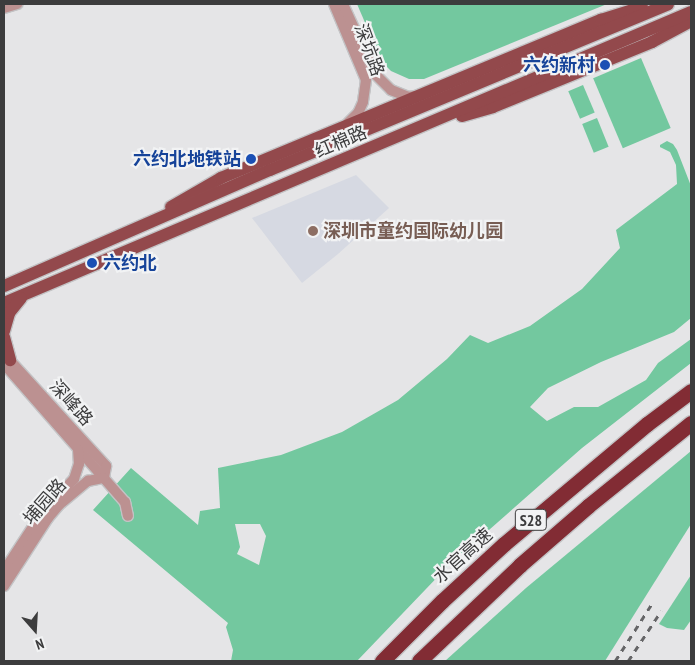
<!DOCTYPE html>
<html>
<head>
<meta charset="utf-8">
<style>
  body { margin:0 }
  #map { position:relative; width:695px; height:665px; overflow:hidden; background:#e5e5e7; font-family:"PT Sans Narrow","Noto Sans SC",sans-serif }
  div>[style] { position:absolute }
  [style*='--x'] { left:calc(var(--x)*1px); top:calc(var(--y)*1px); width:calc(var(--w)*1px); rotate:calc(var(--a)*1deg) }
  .built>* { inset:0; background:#d6d9e2 }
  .green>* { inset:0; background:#73c89f; transform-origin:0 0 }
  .roads { filter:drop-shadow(1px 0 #c3c3c5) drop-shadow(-1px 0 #c3c3c5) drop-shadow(0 1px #c3c3c5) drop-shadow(0 -1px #c3c3c5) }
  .minor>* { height:10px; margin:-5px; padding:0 5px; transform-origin:5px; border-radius:5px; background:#bc9191 }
  .major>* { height:12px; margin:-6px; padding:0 6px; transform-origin:6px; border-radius:6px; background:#93494c }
  .highway>* { height:15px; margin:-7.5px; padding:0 7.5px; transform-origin:7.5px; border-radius:7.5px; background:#822c34 }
  .rail>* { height:2.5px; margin-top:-1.25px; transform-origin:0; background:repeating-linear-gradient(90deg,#656567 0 6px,transparent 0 12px) }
  .dots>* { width:14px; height:14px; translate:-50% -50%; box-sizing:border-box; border:2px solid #f2f3f4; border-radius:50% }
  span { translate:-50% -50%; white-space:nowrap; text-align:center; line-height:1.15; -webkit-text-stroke:4.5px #f2f3f4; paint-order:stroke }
  .shield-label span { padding:1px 4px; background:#f2f3f4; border:1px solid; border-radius:4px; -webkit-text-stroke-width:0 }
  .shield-label { font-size:16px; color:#3c3c3d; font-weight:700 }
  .street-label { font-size:18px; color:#3c3c3d }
  .transit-label { font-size:18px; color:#164399; font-weight:700 }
  .right { translate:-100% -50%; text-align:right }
  .left { translate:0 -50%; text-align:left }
  .education-label { font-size:18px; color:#785e54; font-weight:700 }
  .frame { position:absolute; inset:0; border:5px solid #3c3c3d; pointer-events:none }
  .north { position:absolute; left:10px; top:605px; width:50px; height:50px; -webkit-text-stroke:4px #f2f3f4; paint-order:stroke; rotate:161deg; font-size:14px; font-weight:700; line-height:20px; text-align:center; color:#3c3c3d }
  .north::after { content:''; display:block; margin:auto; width:18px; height:22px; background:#3c3c3d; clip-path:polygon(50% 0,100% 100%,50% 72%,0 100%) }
</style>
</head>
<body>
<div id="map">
  <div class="built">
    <i style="clip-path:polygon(356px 175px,389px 208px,338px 254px,302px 283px,252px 218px)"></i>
  </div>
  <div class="green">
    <i style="clip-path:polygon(357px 4px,607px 4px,424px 79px,409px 79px,391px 71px,382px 62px)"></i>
    <i style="left:641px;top:58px;width:76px;height:52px;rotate:67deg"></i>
    <i style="left:583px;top:85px;width:30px;height:16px;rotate:67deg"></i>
    <i style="left:597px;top:118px;width:31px;height:16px;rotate:68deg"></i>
    <i style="clip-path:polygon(evenodd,667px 141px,673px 144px,677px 150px,691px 186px,691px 318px,674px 332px,601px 362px,548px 388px,530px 407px,547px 421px,574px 407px,598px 407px,646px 380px,658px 363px,691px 339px,691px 363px,582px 448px,448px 566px,357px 661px,231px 661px,233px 650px,226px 627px,228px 623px,93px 510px,131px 468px,198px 525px,200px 511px,220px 508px,218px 468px,281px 455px,342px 432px,398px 400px,447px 359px,470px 335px,488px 343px,530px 326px,582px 289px,620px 248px,616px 230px,677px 184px,676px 165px,670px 152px,660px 147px,660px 145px,667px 141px,235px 524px,260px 524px,266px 536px,259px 565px,237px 554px,240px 547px,235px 524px)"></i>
    <i style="clip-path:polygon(691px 451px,691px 524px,605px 661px,445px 661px,526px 588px)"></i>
    <i style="clip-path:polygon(691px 575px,691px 620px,684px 630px,667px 628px,659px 624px)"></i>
  </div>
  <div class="roads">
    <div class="minor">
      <i style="--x:334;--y:4;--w:82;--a:67.2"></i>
      <i style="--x:366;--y:80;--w:22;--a:98"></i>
      <i style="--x:363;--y:102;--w:12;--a:114"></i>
      <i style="--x:358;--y:113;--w:14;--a:135"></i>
      <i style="--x:343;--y:4;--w:77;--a:65.4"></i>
      <i style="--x:375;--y:74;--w:23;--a:45"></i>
      <i style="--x:391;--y:90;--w:18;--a:22"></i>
      <i style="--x:408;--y:97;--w:9;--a:-6"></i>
      <i style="--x:4;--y:8;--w:14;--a:-17"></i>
      <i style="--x:6;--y:356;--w:149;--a:47.7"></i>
      <i style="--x:106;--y:466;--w:12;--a:99"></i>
      <i style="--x:4;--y:364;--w:184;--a:48.8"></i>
      <i style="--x:125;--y:502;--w:14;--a:78"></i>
      <i style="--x:4;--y:571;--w:69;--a:-56.8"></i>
      <i style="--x:42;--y:513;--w:47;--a:-46.7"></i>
      <i style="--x:74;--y:479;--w:16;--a:-72"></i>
      <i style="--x:79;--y:464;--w:14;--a:-94"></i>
      <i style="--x:4;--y:586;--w:81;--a:-57.1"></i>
      <i style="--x:48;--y:518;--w:17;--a:-50"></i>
      <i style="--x:59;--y:505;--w:38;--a:-40"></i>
      <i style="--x:88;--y:481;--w:16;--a:-11"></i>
    </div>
    <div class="major">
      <i style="--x:462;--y:116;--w:32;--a:-16"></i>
      <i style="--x:493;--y:107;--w:172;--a:-22.2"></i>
      <i style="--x:652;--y:42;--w:44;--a:-28.3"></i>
      <i style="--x:171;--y:207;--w:58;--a:-30.1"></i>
      <i style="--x:221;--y:178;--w:412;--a:-22.6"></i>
      <i style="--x:601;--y:20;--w:43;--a:-17.6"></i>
      <i style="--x:4;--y:286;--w:290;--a:-23.6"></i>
      <i style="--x:270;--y:170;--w:431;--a:-22.6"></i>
      <i style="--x:4;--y:303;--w:746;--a:-22.96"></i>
      <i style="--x:4;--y:331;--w:19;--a:-74"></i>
      <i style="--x:9;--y:313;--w:19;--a:-51"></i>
      <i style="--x:4;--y:337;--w:24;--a:75"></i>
    </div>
    <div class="highway">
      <i style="--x:382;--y:661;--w:85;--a:-45"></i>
      <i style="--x:442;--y:601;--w:84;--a:-42.6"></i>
      <i style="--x:504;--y:544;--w:187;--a:-40"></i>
      <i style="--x:647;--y:424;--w:55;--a:-36.9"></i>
      <i style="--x:419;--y:661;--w:139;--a:-43.5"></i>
      <i style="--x:520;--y:565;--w:90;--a:-40.9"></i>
      <i style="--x:588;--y:506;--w:132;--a:-38.9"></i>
    </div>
  </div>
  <div class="rail">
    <i style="--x:615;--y:661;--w:67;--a:-57.3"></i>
    <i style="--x:628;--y:661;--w:60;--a:-56.6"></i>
  </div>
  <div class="dots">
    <i style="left:605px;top:65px;background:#1a4fb4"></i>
    <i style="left:251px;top:159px;background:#1a4fb4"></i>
    <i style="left:313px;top:231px;background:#8d6e63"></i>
    <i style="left:92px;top:263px;background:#1a4fb4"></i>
  </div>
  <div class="shield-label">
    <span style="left:531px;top:520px">S28</span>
  </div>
  <div class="street-label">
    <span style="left:369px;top:50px;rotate:70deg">深坑路</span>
    <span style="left:341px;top:142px;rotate:-23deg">红棉路</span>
    <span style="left:71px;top:403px;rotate:48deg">深峰路</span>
    <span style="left:45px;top:502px;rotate:-49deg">埔园路</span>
    <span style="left:463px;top:556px;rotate:-42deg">水官高速</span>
  </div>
  <div class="transit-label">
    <span class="right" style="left:595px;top:65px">六约新村</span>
    <span class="right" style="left:241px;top:159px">六约北地铁站</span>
    <span class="left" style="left:103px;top:263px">六约北</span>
  </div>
  <div class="education-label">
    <span class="left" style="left:323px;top:231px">深圳市童约国际幼儿园</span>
  </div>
  <div class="frame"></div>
  <div class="north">N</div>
</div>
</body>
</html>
